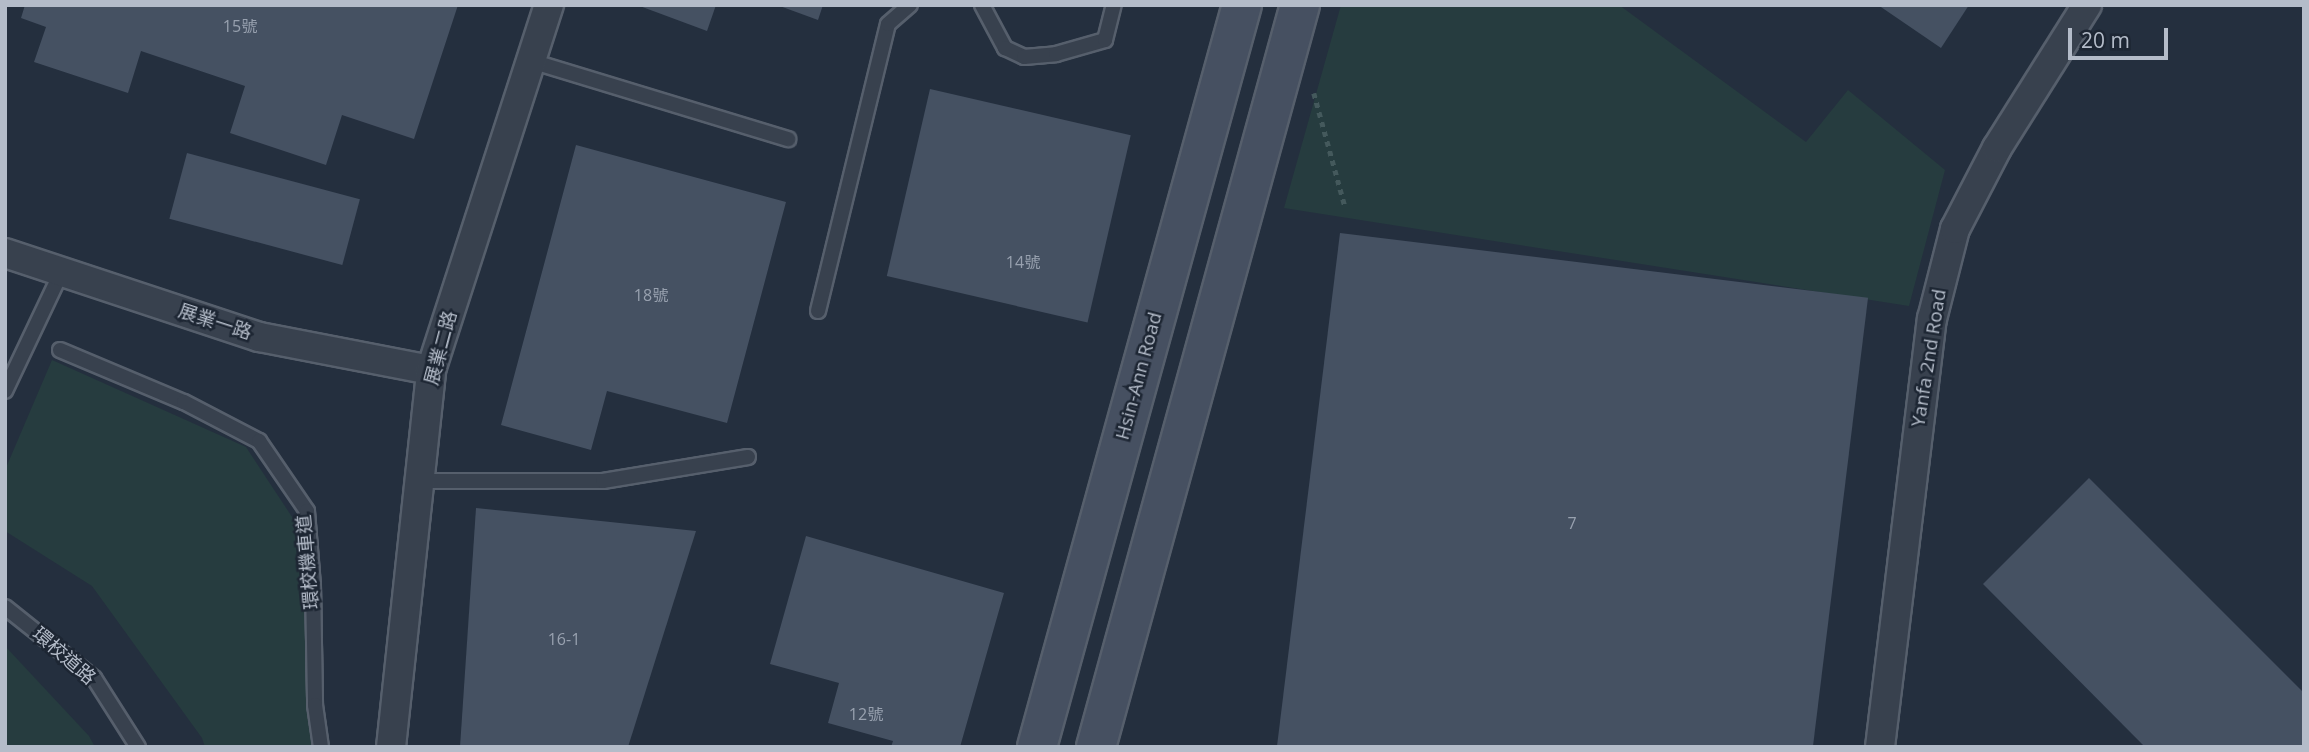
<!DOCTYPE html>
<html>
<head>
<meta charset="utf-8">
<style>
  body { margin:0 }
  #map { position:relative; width:2309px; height:752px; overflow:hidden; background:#242f3e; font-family:"Open Sans","Noto Sans TC",sans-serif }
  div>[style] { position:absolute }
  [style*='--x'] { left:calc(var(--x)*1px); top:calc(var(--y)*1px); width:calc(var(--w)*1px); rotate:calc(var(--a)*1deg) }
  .green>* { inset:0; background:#263c3f }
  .building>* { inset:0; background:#455162; transform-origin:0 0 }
  .path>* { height:4.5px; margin-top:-2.25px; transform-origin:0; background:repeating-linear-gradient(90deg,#44595c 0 5px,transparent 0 10px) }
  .roads { filter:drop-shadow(2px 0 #565f6c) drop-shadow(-2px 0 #565f6c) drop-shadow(0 2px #565f6c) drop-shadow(0 -2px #565f6c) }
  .lane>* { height:14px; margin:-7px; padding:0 7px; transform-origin:7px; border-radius:7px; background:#38414e }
  .street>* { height:28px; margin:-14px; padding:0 14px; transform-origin:14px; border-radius:14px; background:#38414e }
  .secondary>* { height:38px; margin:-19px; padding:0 19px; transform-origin:19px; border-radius:19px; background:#465061 }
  span { translate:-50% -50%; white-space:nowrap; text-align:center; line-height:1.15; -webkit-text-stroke:5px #1d2633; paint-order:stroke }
  .number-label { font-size:16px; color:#98a1af }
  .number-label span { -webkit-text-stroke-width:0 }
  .street-label { font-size:19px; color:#b4bcc9 }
  .frame { position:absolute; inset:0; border:7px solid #b4bcc9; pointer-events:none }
  .scale { position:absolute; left:2068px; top:28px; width:100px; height:32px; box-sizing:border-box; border:4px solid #b4bcc9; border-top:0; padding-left:9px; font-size:21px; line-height:24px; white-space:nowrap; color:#b4bcc9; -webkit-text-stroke:5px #1d2633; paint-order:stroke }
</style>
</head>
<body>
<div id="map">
  <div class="green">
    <i style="clip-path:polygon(1341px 5px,1619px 5px,1806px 142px,1848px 90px,1945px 170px,1909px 306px,1284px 208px)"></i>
    <i style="clip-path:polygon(52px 360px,246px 447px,298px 526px,314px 747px,205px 747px,202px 738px,92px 586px,5px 531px,5px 470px)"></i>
    <i style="clip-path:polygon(5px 646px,89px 736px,95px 747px,5px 747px)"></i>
  </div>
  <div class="building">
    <i style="clip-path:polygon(25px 5px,458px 5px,414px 139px,342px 115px,326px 165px,230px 133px,245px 86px,141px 51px,128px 93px,34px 62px,46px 27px,21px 18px)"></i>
    <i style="clip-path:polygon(637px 5px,716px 5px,707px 31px)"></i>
    <i style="clip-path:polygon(777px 5px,823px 5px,818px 20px)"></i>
    <i style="clip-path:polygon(1878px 5px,1969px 5px,1941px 48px)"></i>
    <i style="left:930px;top:89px;width:206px;height:192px;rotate:13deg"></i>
    <i style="clip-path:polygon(576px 145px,786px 202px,727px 423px,607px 391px,591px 450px,501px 425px)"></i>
    <i style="left:187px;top:153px;width:179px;height:68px;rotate:15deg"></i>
    <i style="left:1340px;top:233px;width:532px;height:518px;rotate:7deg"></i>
    <i style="clip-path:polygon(2089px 478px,2304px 693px,2304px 747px,2145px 747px,1983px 584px)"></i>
    <i style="clip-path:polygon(476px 508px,696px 531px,628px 747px,460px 747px)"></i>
    <i style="clip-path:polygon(806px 536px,1004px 593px,960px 747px,891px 747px,893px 741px,828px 723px,839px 683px,770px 664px)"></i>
  </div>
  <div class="path">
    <i style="--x:1314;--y:93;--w:117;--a:74.7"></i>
  </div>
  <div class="roads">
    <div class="lane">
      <i style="--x:982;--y:5;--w:49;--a:61.9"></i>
      <i style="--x:1005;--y:48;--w:21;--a:25"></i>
      <i style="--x:1024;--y:57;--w:32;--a:-5"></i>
      <i style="--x:1056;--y:54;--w:51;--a:-15.9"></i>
      <i style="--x:1105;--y:40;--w:36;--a:-76"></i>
      <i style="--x:531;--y:61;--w:269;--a:16.9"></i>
      <i style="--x:818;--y:311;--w:295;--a:-76.3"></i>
      <i style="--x:888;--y:24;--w:29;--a:-41"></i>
      <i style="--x:60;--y:350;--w:134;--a:22.8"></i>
      <i style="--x:184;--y:402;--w:85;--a:27.5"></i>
      <i style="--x:259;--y:441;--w:85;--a:55.6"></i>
      <i style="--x:307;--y:511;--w:74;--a:85.4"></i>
      <i style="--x:313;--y:585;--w:120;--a:89"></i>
      <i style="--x:315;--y:705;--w:42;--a:81.9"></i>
      <i style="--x:5;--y:391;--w:133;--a:-64.6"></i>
      <i style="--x:419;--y:481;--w:184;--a:0"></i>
      <i style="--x:603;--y:481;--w:147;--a:-9.4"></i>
      <i style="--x:5;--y:607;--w:114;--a:38.6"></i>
      <i style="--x:94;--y:678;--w:82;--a:57.5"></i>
    </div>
    <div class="street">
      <i style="--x:5;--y:253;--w:268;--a:18.3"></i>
      <i style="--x:259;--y:337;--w:175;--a:10.9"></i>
      <i style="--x:391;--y:747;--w:379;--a:-83.9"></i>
      <i style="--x:431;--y:370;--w:384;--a:-72.1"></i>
      <i style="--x:1880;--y:747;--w:431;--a:-83.1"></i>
      <i style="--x:1932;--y:319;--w:93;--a:-75.7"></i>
      <i style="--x:1955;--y:229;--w:91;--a:-62.6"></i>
      <i style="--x:1997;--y:148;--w:169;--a:-57.8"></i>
    </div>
    <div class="secondary">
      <i style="--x:1037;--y:747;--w:770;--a:-74.56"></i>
      <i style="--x:1096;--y:747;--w:770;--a:-74.63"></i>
    </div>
  </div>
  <div class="number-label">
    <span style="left:240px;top:26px">15號</span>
    <span style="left:1023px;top:262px">14號</span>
    <span style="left:651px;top:295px">18號</span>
    <span style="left:1572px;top:523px">7</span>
    <span style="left:564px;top:639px">16-1</span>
    <span style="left:866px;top:714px">12號</span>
  </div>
  <div class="street-label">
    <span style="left:215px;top:322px;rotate:18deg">展業一路</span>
    <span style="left:441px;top:348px;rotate:-75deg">展業二路</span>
    <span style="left:1929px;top:358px;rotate:-81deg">Yanfa 2nd Road</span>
    <span style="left:1139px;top:376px;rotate:-75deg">Hsin-Ann Road</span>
    <span style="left:308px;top:562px;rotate:-95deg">環校機車道</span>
    <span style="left:64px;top:656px;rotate:41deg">環校道路</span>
  </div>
  <div class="frame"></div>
  <div class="scale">20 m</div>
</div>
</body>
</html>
